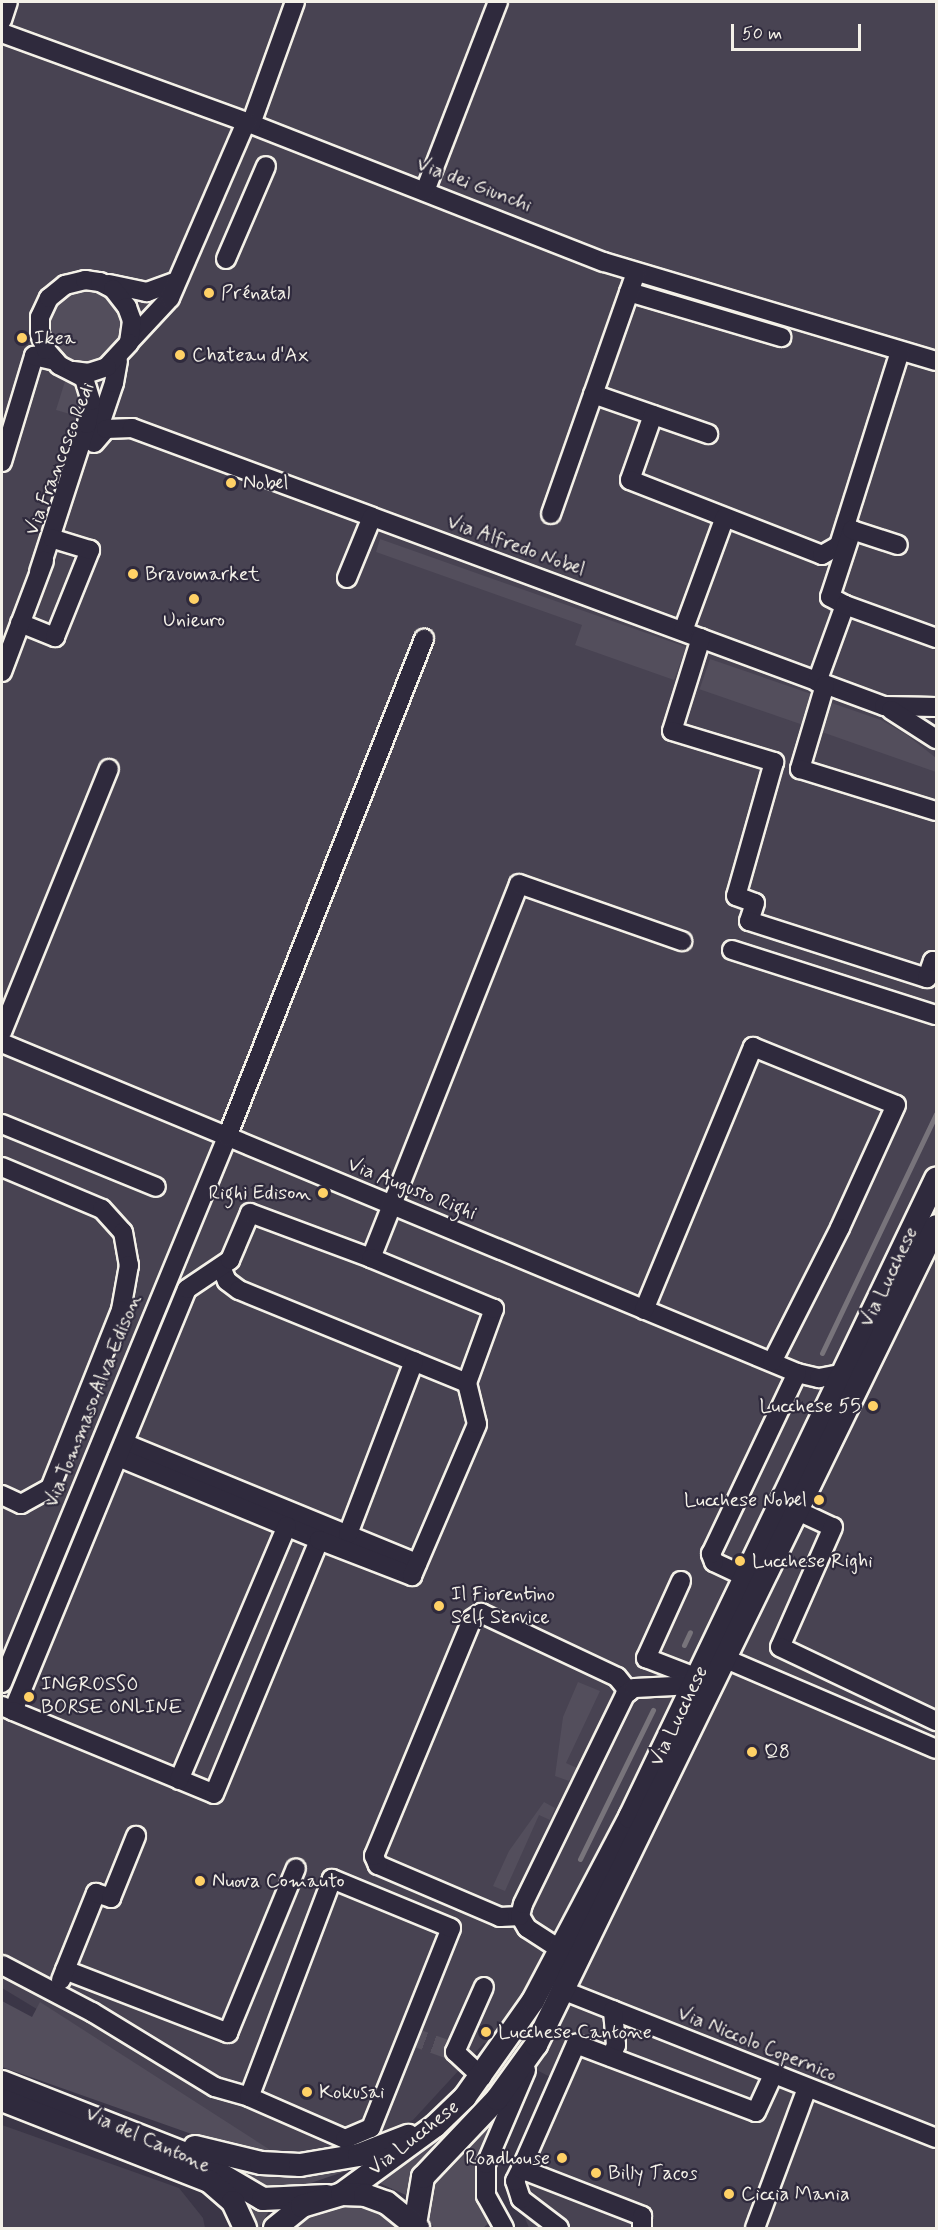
<!DOCTYPE html>
<html>
<head>
<meta charset="utf-8">
<style>
  body { margin:0 }
  #map { position:relative; width:938px; height:2230px; overflow:hidden; background:#3b3647; font-family:Mynerve,sans-serif }
  div>[style] { position:absolute }
  [style*='--x'] { left:calc(var(--x)*1px); top:calc(var(--y)*1px); width:calc(var(--w)*1px); rotate:calc(var(--a)*1deg) }
  .built>* { inset:0; background:#484352 }
  .green>* { inset:0; background:#534e5c; transform-origin:0 0 }
  .round { border-radius:50% }
  .stream>* { height:5px; margin:-2.5px; padding:0 2.5px; transform-origin:2.5px; border-radius:2.5px; background:#78747b }
  .minor-tunnel>* { height:18px; margin-top:-9px; transform-origin:0; background:repeating-linear-gradient(90deg,#57525f 0 18px,transparent 0 27px) }
  .roads { filter:drop-shadow(2px 0 #f4f1e8) drop-shadow(-2px 0 #f4f1e8) drop-shadow(0 2px #f4f1e8) drop-shadow(0 -2px #f4f1e8) }
  .minor>* { height:18px; margin:-9px; padding:0 9px; transform-origin:9px; border-radius:9px; background:#2f2a3d }
  .major>* { height:22px; margin:-11px; padding:0 11px; transform-origin:11px; border-radius:11px; background:#2f2a3d }
  .dots>* { width:16px; height:16px; translate:-50% -50%; box-sizing:border-box; border:3px solid #2f2a3d; border-radius:50% }
  span { translate:-50% -50%; white-space:nowrap; text-align:center; line-height:1.15; -webkit-text-stroke:4.5px #2f2a3d; paint-order:stroke }
  .street-label { font-size:20px; color:#f4f1e8 }
  .poi-label { font-size:20px; color:#f4f1e8 }
  .left { translate:0 -50%; text-align:left }
  .right { translate:-100% -50%; text-align:right }
  .frame { position:absolute; inset:0; border:3px solid #f4f1e8; pointer-events:none }
  .scale { position:absolute; left:731px; top:24px; width:130px; height:27px; box-sizing:border-box; border:3px solid #f4f1e8; border-top:0; padding-left:8px; font-size:18px; line-height:21px; white-space:nowrap; color:#f4f1e8; -webkit-text-stroke:4px #2f2a3d; paint-order:stroke }
</style>
</head>
<body>
<div id="map">
  <div class="built">
    <i style="clip-path:polygon(2px 2px,936px 2px,936px 695px,929px 701px,936px 769px,936px 2228px,529px 2228px,510px 2181px,554px 2079px,484px 2043px,413px 2120px,355px 2144px,317px 2153px,275px 2153px,2px 1988px)"></i>
    <i style="clip-path:polygon(2px 2125px,179px 2188px,203px 2218px,205px 2228px,2px 2228px)"></i>
  </div>
  <div class="green">
    <i class="round" style="left:48px;top:289px;width:74px;height:74px"></i>
    <i style="clip-path:polygon(66px 378px,75px 383px,83px 402px,80px 417px,56px 410px)"></i>
    <i style="clip-path:polygon(380px 539px,686px 647px,674px 680px,575px 645px,582px 625px,376px 552px)"></i>
    <i style="left:710px;top:659px;width:108px;height:32px;rotate:19deg"></i>
    <i style="clip-path:polygon(829px 702px,881px 720px,907px 735px,936px 758px,936px 772px,819px 731px)"></i>
    <i style="clip-path:polygon(578px 1682px,600px 1691px,566px 1763px,577px 1768px,569px 1781px,555px 1776px,563px 1717px)"></i>
    <i style="clip-path:polygon(544px 1802px,555px 1808px,550px 1820px,539px 1815px,505px 1891px,493px 1886px,509px 1851px)"></i>
    <i style="clip-path:polygon(2px 2001px,32px 2017px,40px 2002px,275px 2153px,220px 2144px,2px 2067px)"></i>
    <i style="clip-path:polygon(530px 2022px,521px 2051px,408px 2196px,377px 2182px,448px 2126px)"></i>
    <i style="clip-path:polygon(500px 2111px,478px 2164px,477px 2192px,490px 2222px,483px 2228px,434px 2228px,423px 2212px,431px 2177px)"></i>
    <i style="clip-path:polygon(225px 2163px,348px 2167px,349px 2170px,296px 2188px,261px 2191px)"></i>
    <i style="clip-path:polygon(242px 2196px,269px 2211px,259px 2228px,255px 2228px)"></i>
    <i style="clip-path:polygon(343px 2199px,383px 2210px,403px 2228px,284px 2228px)"></i>
  </div>
  <div class="stream">
    <i style="--x:822;--y:1353;--w:265;--a:-64.5"></i>
    <i style="--x:684;--y:1645;--w:14;--a:-65"></i>
    <i style="--x:580;--y:1859;--w:166;--a:-63.9"></i>
  </div>
  <div class="minor-tunnel">
    <i style="--x:408;--y:2035;--w:50;--a:19.9"></i>
  </div>
  <div class="roads">
    <div class="minor">
      <i style="--x:2;--y:20;--w:19;--a:-72"></i>
      <i style="--x:2;--y:33;--w:260;--a:20"></i>
      <i style="--x:246;--y:122;--w:384;--a:21.4"></i>
      <i style="--x:604;--y:262;--w:346;--a:16.6"></i>
      <i style="--x:251;--y:124;--w:130;--a:-70.2"></i>
      <i style="--x:425;--y:191;--w:203;--a:-68.9"></i>
      <i style="--x:226;--y:259;--w:101;--a:-66.7"></i>
      <i style="--x:109;--y:284;--w:39;--a:12"></i>
      <i style="--x:147;--y:292;--w:30;--a:-20"></i>
      <i style="--x:629;--y:292;--w:159;--a:16.5"></i>
      <i style="--x:129;--y:342;--w:60;--a:-47"></i>
      <i style="--x:170;--y:298;--w:192;--a:-66.6"></i>
      <i style="--x:593;--y:394;--w:122;--a:19.2"></i>
      <i style="--x:653;--y:415;--w:69;--a:109.5"></i>
      <i style="--x:630;--y:480;--w:206;--a:21.3"></i>
      <i style="--x:822;--y:555;--w:20;--a:-30"></i>
      <i style="--x:839;--y:545;--w:203;--a:-72.5"></i>
      <i style="--x:95;--y:439;--w:59;--a:-71.3"></i>
      <i style="--x:114;--y:383;--w:23;--a:-80"></i>
      <i style="--x:94;--y:443;--w:18;--a:-49"></i>
      <i style="--x:106;--y:429;--w:26;--a:-2"></i>
      <i style="--x:132;--y:428;--w:802;--a:20.29"></i>
      <i style="--x:884;--y:706;--w:52;--a:1.1"></i>
      <i style="--x:2;--y:462;--w:111;--a:-73.2"></i>
      <i style="--x:34;--y:356;--w:22;--a:13"></i>
      <i style="--x:551;--y:514;--w:256;--a:-70.6"></i>
      <i style="--x:39;--y:572;--w:156;--a:-72"></i>
      <i style="--x:87;--y:424;--w:23;--a:-80"></i>
      <i style="--x:91;--y:401;--w:24;--a:-107"></i>
      <i style="--x:84;--y:378;--w:28;--a:-153"></i>
      <i style="--x:59;--y:365;--w:20;--a:-131"></i>
      <i style="--x:46;--y:350;--w:17;--a:-111"></i>
      <i style="--x:40;--y:334;--w:17;--a:-90"></i>
      <i style="--x:40;--y:317;--w:21;--a:-65"></i>
      <i style="--x:49;--y:298;--w:21;--a:-39"></i>
      <i style="--x:65;--y:285;--w:21;--a:-14"></i>
      <i style="--x:85;--y:280;--w:15;--a:8"></i>
      <i style="--x:100;--y:282;--w:15;--a:28"></i>
      <i style="--x:113;--y:289;--w:23;--a:52"></i>
      <i style="--x:127;--y:307;--w:15;--a:70"></i>
      <i style="--x:132;--y:321;--w:22;--a:98"></i>
      <i style="--x:129;--y:343;--w:33;--a:133"></i>
      <i style="--x:107;--y:367;--w:19;--a:162"></i>
      <i style="--x:89;--y:373;--w:16;--a:-173"></i>
      <i style="--x:347;--y:578;--w:66;--a:-67.7"></i>
      <i style="--x:845;--y:605;--w:17;--a:-152"></i>
      <i style="--x:830;--y:597;--w:71;--a:-71.8"></i>
      <i style="--x:852;--y:530;--w:48;--a:18.1"></i>
      <i style="--x:20;--y:623;--w:38;--a:22"></i>
      <i style="--x:55;--y:637;--w:94;--a:-68.1"></i>
      <i style="--x:90;--y:550;--w:39;--a:-163"></i>
      <i style="--x:683;--y:631;--w:121;--a:-69.8"></i>
      <i style="--x:701;--y:638;--w:97;--a:107.3"></i>
      <i style="--x:672;--y:731;--w:107;--a:16.9"></i>
      <i style="--x:774;--y:762;--w:139;--a:105.8"></i>
      <i style="--x:736;--y:896;--w:20;--a:20"></i>
      <i style="--x:755;--y:903;--w:19;--a:108"></i>
      <i style="--x:749;--y:921;--w:187;--a:17.8"></i>
      <i style="--x:927;--y:978;--w:18;--a:-71"></i>
      <i style="--x:933;--y:961;--w:3;--a:18"></i>
      <i style="--x:2;--y:672;--w:119;--a:-69.3"></i>
      <i style="--x:817;--y:682;--w:82;--a:-70"></i>
      <i style="--x:845;--y:605;--w:97;--a:19.9"></i>
      <i style="--x:825;--y:685;--w:88;--a:106.6"></i>
      <i style="--x:800;--y:769;--w:142;--a:17.2"></i>
      <i style="--x:891;--y:710;--w:54;--a:32.8"></i>
      <i style="--x:732;--y:950;--w:214;--a:17.7"></i>
      <i style="--x:2;--y:1032;--w:284;--a:-67.9"></i>
      <i style="--x:2;--y:1043;--w:861;--a:22.54"></i>
      <i style="--x:797;--y:1373;--w:23;--a:13"></i>
      <i style="--x:819;--y:1378;--w:25;--a:-11"></i>
      <i style="--x:2;--y:1124;--w:166;--a:22.2"></i>
      <i style="--x:2;--y:1167;--w:108;--a:22.8"></i>
      <i style="--x:102;--y:1209;--w:31;--a:48"></i>
      <i style="--x:123;--y:1232;--w:34;--a:80"></i>
      <i style="--x:129;--y:1265;--w:46;--a:100.1"></i>
      <i style="--x:121;--y:1310;--w:192;--a:111.7"></i>
      <i style="--x:50;--y:1488;--w:33;--a:151"></i>
      <i style="--x:21;--y:1504;--w:21;--a:-155"></i>
      <i style="--x:221;--y:1267;--w:15;--a:67"></i>
      <i style="--x:227;--y:1281;--w:15;--a:37"></i>
      <i style="--x:239;--y:1290;--w:246;--a:22.2"></i>
      <i style="--x:644;--y:1310;--w:285;--a:-67.5"></i>
      <i style="--x:753;--y:1047;--w:154;--a:22.1"></i>
      <i style="--x:896;--y:1105;--w:135;--a:114.5"></i>
      <i style="--x:840;--y:1228;--w:150;--a:116.9"></i>
      <i style="--x:124;--y:1443;--w:317;--a:22.3"></i>
      <i style="--x:118;--y:1457;--w:217;--a:22.4"></i>
      <i style="--x:798;--y:1511;--w:38;--a:25"></i>
      <i style="--x:833;--y:1527;--w:131;--a:113.8"></i>
      <i style="--x:780;--y:1647;--w:173;--a:25.4"></i>
      <i style="--x:348;--y:1534;--w:185;--a:-69.1"></i>
      <i style="--x:744;--y:1576;--w:33;--a:-155"></i>
      <i style="--x:714;--y:1562;--w:9;--a:-111"></i>
      <i style="--x:711;--y:1554;--w:200;--a:-64.6"></i>
      <i style="--x:681;--y:1581;--w:85;--a:114.4"></i>
      <i style="--x:646;--y:1658;--w:56;--a:21"></i>
      <i style="--x:726;--y:1659;--w:228;--a:23.2"></i>
      <i style="--x:2;--y:1683;--w:591;--a:-67.6"></i>
      <i style="--x:227;--y:1137;--w:536;--a:-68.42"></i>
      <i style="--x:2;--y:1706;--w:12;--a:24"></i>
      <i style="--x:13;--y:1711;--w:456;--a:-67.6"></i>
      <i style="--x:187;--y:1289;--w:52;--a:-34"></i>
      <i style="--x:230;--y:1260;--w:51;--a:-66.9"></i>
      <i style="--x:250;--y:1213;--w:129;--a:20.4"></i>
      <i style="--x:371;--y:1258;--w:402;--a:-68.4"></i>
      <i style="--x:519;--y:884;--w:173;--a:19.3"></i>
      <i style="--x:13;--y:1711;--w:217;--a:22.4"></i>
      <i style="--x:214;--y:1794;--w:275;--a:-67.5"></i>
      <i style="--x:319;--y:1540;--w:100;--a:21.2"></i>
      <i style="--x:412;--y:1576;--w:165;--a:-66.8"></i>
      <i style="--x:477;--y:1424;--w:42;--a:-103.7"></i>
      <i style="--x:467;--y:1383;--w:79;--a:-70"></i>
      <i style="--x:494;--y:1309;--w:133;--a:-157.5"></i>
      <i style="--x:179;--y:1780;--w:276;--a:-67"></i>
      <i style="--x:520;--y:1916;--w:20;--a:177"></i>
      <i style="--x:500;--y:1917;--w:133;--a:-156.9"></i>
      <i style="--x:378;--y:1865;--w:10;--a:-114"></i>
      <i style="--x:374;--y:1856;--w:256;--a:-67.5"></i>
      <i style="--x:472;--y:1619;--w:11;--a:-34"></i>
      <i style="--x:481;--y:1613;--w:150;--a:25.2"></i>
      <i style="--x:617;--y:1677;--w:19;--a:51"></i>
      <i style="--x:561;--y:1950;--w:40;--a:-147.1"></i>
      <i style="--x:527;--y:1928;--w:14;--a:-120"></i>
      <i style="--x:520;--y:1916;--w:12;--a:-76"></i>
      <i style="--x:523;--y:1904;--w:233;--a:-64"></i>
      <i style="--x:625;--y:1695;--w:11;--a:-38"></i>
      <i style="--x:634;--y:1688;--w:60;--a:-2.9"></i>
      <i style="--x:2;--y:1965;--w:102;--a:27.6"></i>
      <i style="--x:92;--y:2012;--w:144;--a:31.4"></i>
      <i style="--x:215;--y:2087;--w:35;--a:16"></i>
      <i style="--x:249;--y:2097;--w:105;--a:23.6"></i>
      <i style="--x:345;--y:2139;--w:28;--a:-23"></i>
      <i style="--x:371;--y:2128;--w:215;--a:-68.2"></i>
      <i style="--x:451;--y:1928;--w:129;--a:-157.6"></i>
      <i style="--x:332;--y:1879;--w:233;--a:110.8"></i>
      <i style="--x:65;--y:1970;--w:175;--a:21.1"></i>
      <i style="--x:228;--y:2033;--w:178;--a:-67.6"></i>
      <i style="--x:61;--y:1980;--w:94;--a:-68.1"></i>
      <i style="--x:96;--y:1893;--w:16;--a:18"></i>
      <i style="--x:111;--y:1898;--w:67;--a:-68"></i>
      <i style="--x:562;--y:1990;--w:402;--a:21.6"></i>
      <i style="--x:611;--y:2057;--w:13;--a:-67"></i>
      <i style="--x:616;--y:2045;--w:35;--a:-95"></i>
      <i style="--x:482;--y:2077;--w:37;--a:-137"></i>
      <i style="--x:455;--y:2052;--w:71;--a:-66"></i>
      <i style="--x:521;--y:2169;--w:137;--a:-66.3"></i>
      <i style="--x:576;--y:2044;--w:192;--a:20.7"></i>
      <i style="--x:756;--y:2112;--w:41;--a:-65.3"></i>
      <i style="--x:504;--y:2228;--w:37;--a:-119"></i>
      <i style="--x:486;--y:2196;--w:32;--a:-90"></i>
      <i style="--x:486;--y:2164;--w:102;--a:-66.9"></i>
      <i style="--x:559;--y:2228;--w:48;--a:-142.7"></i>
      <i style="--x:521;--y:2199;--w:19;--a:-108"></i>
      <i style="--x:515;--y:2181;--w:13;--a:-63"></i>
      <i style="--x:521;--y:2169;--w:130;--a:21.2"></i>
      <i style="--x:642;--y:2216;--w:12;--a:90"></i>
      <i style="--x:755;--y:2228;--w:149;--a:-69.6"></i>
    </div>
    <div class="major">
      <i style="--x:2;--y:2082;--w:198;--a:21.4"></i>
      <i style="--x:186;--y:2154;--w:89;--a:30.3"></i>
      <i style="--x:263;--y:2199;--w:64;--a:-2.7"></i>
      <i style="--x:2;--y:2100;--w:222;--a:21.4"></i>
      <i style="--x:209;--y:2181;--w:32;--a:41"></i>
      <i style="--x:233;--y:2202;--w:29;--a:65"></i>
      <i style="--x:195;--y:2147;--w:68;--a:13.6"></i>
      <i style="--x:261;--y:2163;--w:39;--a:3"></i>
      <i style="--x:300;--y:2165;--w:60;--a:-9.6"></i>
      <i style="--x:359;--y:2155;--w:53;--a:-21.2"></i>
      <i style="--x:342;--y:2194;--w:115;--a:-36.2"></i>
      <i style="--x:435;--y:2126;--w:42;--a:-44"></i>
      <i style="--x:465;--y:2097;--w:118;--a:-54.7"></i>
      <i style="--x:533;--y:2001;--w:208;--a:-62.2"></i>
      <i style="--x:630;--y:1817;--w:708;--a:-64.38"></i>
      <i style="--x:415;--y:2224;--w:48;--a:-80.3"></i>
      <i style="--x:423;--y:2177;--w:108;--a:-46.5"></i>
      <i style="--x:497;--y:2099;--w:67;--a:-54.2"></i>
      <i style="--x:536;--y:2045;--w:911;--a:-63.97"></i>
      <i style="--x:275;--y:2228;--w:35;--a:-39"></i>
      <i style="--x:302;--y:2206;--w:42;--a:-16.7"></i>
      <i style="--x:342;--y:2194;--w:23;--a:2"></i>
      <i style="--x:365;--y:2195;--w:23;--a:20"></i>
      <i style="--x:387;--y:2203;--w:40;--a:39"></i>
    </div>
  </div>
  <div class="dots">
    <i style="left:209px;top:293px;background:#ffd166"></i>
    <i style="left:22px;top:338px;background:#ffd166"></i>
    <i style="left:180px;top:355px;background:#ffd166"></i>
    <i style="left:231px;top:483px;background:#ffd166"></i>
    <i style="left:133px;top:574px;background:#ffd166"></i>
    <i style="left:194px;top:599px;background:#ffd166"></i>
    <i style="left:323px;top:1193px;background:#ffd166"></i>
    <i style="left:873px;top:1406px;background:#ffd166"></i>
    <i style="left:819px;top:1500px;background:#ffd166"></i>
    <i style="left:740px;top:1561px;background:#ffd166"></i>
    <i style="left:439px;top:1606px;background:#ffd166"></i>
    <i style="left:29px;top:1697px;background:#ffd166"></i>
    <i style="left:752px;top:1752px;background:#ffd166"></i>
    <i style="left:200px;top:1881px;background:#ffd166"></i>
    <i style="left:486px;top:2032px;background:#ffd166"></i>
    <i style="left:307px;top:2092px;background:#ffd166"></i>
    <i style="left:562px;top:2158px;background:#ffd166"></i>
    <i style="left:596px;top:2173px;background:#ffd166"></i>
    <i style="left:729px;top:2194px;background:#ffd166"></i>
  </div>
  <div class="street-label">
    <span style="left:474px;top:185px;rotate:21deg">Via dei Giunchi</span>
    <span style="left:60px;top:459px;rotate:-69deg">Via Francesco Redi</span>
    <span style="left:516px;top:546px;rotate:20deg">Via Alfredo Nobel</span>
    <span style="left:412px;top:1189px;rotate:22deg">Via Augusto Righi</span>
    <span style="left:889px;top:1277px;rotate:-64deg">Via Lucchese</span>
    <span style="left:93px;top:1401px;rotate:-68deg">Via Tommaso Alva Edison</span>
    <span style="left:679px;top:1716px;rotate:-64deg">Via Lucchese</span>
    <span style="left:757px;top:2044px;rotate:22deg">Via Niccolo Copernico</span>
    <span style="left:414px;top:2138px;rotate:-38deg">Via Lucchese</span>
    <span style="left:148px;top:2140px;rotate:24deg">Via del Cantone</span>
  </div>
  <div class="poi-label">
    <span class="left" style="left:221px;top:293px">Prénatal</span>
    <span class="left" style="left:34px;top:338px">Ikea</span>
    <span class="left" style="left:192px;top:355px">Chateau d'Ax</span>
    <span class="left" style="left:243px;top:483px">Nobel</span>
    <span class="left" style="left:145px;top:574px">Bravomarket</span>
    <span style="left:194px;top:620px">Unieuro</span>
    <span class="right" style="left:311px;top:1193px">Righi Edison</span>
    <span class="right" style="left:861px;top:1406px">Lucchese 55</span>
    <span class="right" style="left:807px;top:1500px">Lucchese Nobel</span>
    <span class="left" style="left:752px;top:1561px">Lucchese Righi</span>
    <span class="left" style="left:451px;top:1606px">Il Fiorentino<br>Self Service</span>
    <span class="left" style="left:41px;top:1696px">INGROSSO<br>BORSE ONLINE</span>
    <span class="left" style="left:764px;top:1752px">Q8</span>
    <span class="left" style="left:212px;top:1881px">Nuova Comauto</span>
    <span class="left" style="left:498px;top:2032px">Lucchese Cantone</span>
    <span class="left" style="left:319px;top:2092px">Kokusai</span>
    <span class="right" style="left:550px;top:2158px">Roadhouse</span>
    <span class="left" style="left:608px;top:2173px">Billy Tacos</span>
    <span class="left" style="left:741px;top:2194px">Ciccia Mania</span>
  </div>
  <div class="frame"></div>
  <div class="scale">50 m</div>
</div>
</body>
</html>
